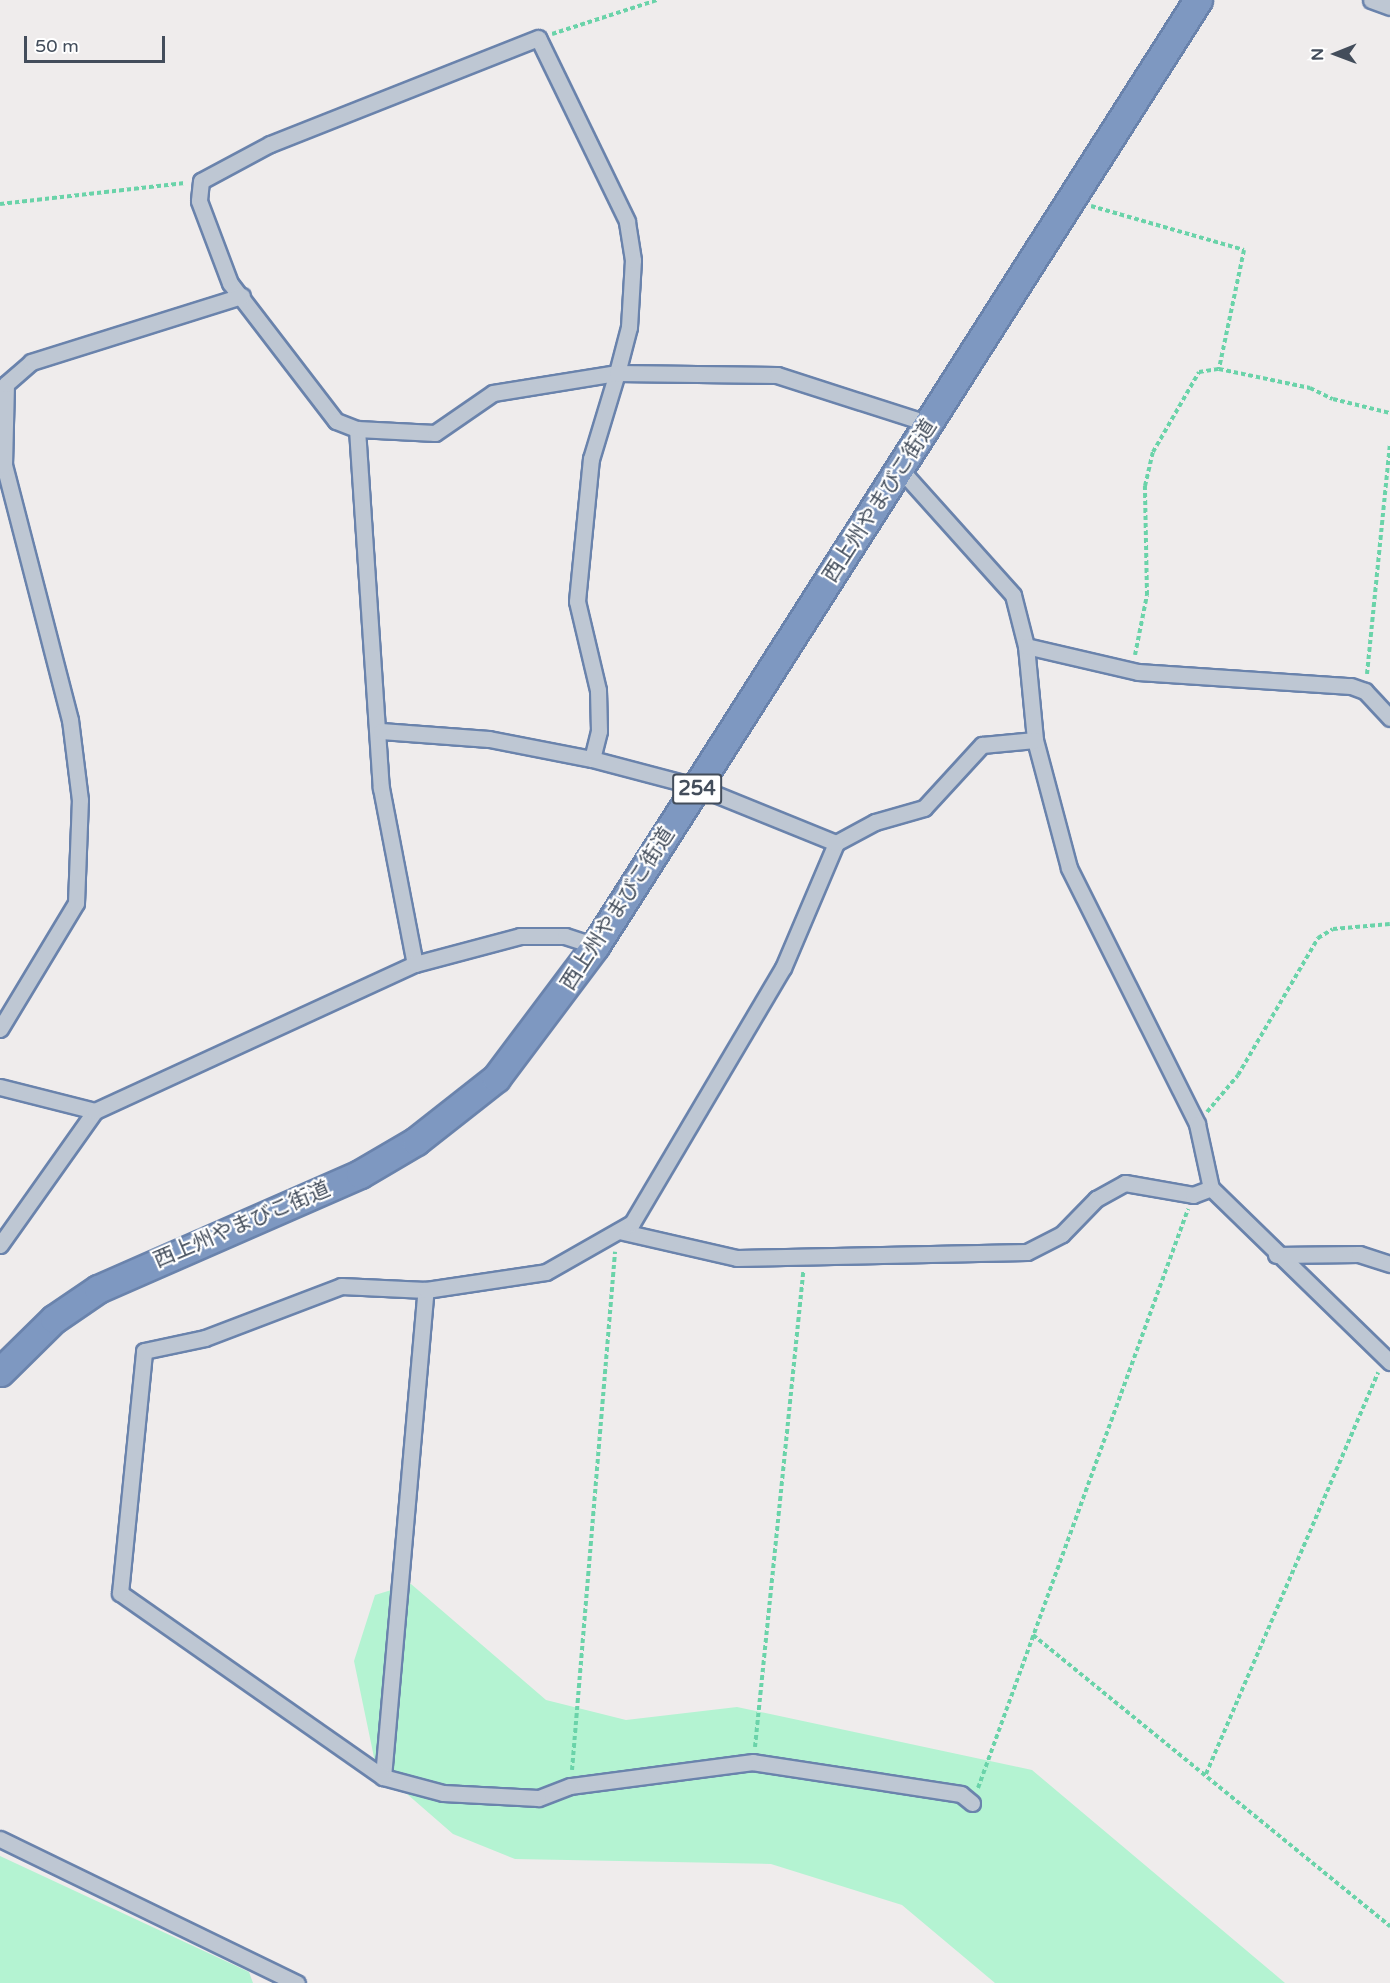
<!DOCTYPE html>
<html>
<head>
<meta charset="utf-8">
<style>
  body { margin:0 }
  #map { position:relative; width:1390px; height:1983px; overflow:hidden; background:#efecec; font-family:"Varela Round","Noto Sans JP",sans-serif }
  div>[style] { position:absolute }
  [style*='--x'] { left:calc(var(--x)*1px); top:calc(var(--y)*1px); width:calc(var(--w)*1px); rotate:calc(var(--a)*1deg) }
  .green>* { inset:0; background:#b4f3d2 }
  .path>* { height:4px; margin-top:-2px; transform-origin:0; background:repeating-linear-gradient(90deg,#6ad3a9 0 4.5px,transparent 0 7.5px) }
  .roads { filter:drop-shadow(2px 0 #6a83ac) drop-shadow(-2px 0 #6a83ac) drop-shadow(0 2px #6a83ac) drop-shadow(0 -2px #6a83ac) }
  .street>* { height:15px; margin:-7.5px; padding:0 7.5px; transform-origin:7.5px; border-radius:7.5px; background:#bec7d3 }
  .highway>* { height:27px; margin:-13.5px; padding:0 13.5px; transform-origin:13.5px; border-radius:13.5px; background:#7e98c1 }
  span { translate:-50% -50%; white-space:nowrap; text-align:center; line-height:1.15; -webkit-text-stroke:4.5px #fff; paint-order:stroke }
  .shield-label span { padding:2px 4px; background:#fff; border:2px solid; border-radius:4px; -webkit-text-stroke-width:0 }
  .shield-label { font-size:20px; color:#434d5b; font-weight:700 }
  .street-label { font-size:21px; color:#434d5b }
  .north { position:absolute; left:1306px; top:24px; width:60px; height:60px; -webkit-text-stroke:4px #fff; paint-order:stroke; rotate:269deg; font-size:16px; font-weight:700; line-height:24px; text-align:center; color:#434d5b }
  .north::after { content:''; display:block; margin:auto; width:21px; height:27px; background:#434d5b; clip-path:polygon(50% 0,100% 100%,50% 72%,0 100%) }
  .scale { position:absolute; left:24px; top:36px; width:141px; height:27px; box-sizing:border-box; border:3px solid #434d5b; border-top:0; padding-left:8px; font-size:18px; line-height:21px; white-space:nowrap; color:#434d5b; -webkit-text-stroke:4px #fff; paint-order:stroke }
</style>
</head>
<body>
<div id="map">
  <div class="green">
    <i style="clip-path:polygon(411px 1584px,546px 1700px,626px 1720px,737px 1707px,1032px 1770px,1285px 1983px,995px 1983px,902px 1905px,771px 1864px,515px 1859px,453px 1834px,376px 1767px,354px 1661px,375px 1595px)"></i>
    <i style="clip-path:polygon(0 1856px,249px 1972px,253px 1983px,0 1983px)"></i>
  </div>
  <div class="path">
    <i style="--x:552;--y:34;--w:110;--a:-17.9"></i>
    <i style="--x:0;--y:204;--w:186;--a:-6.5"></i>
    <i style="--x:1091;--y:206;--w:159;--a:16"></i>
    <i style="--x:1244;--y:250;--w:122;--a:101.9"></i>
    <i style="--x:1135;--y:655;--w:61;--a:-78.7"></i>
    <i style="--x:1147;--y:595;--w:109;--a:-91.1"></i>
    <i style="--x:1145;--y:486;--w:35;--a:-77"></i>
    <i style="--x:1153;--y:452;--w:92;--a:-60.1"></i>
    <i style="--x:1199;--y:372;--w:20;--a:-9"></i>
    <i style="--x:1219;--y:369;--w:93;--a:11.8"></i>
    <i style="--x:1310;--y:388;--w:25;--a:26"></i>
    <i style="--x:1333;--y:399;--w:59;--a:13.8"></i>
    <i style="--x:1367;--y:674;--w:230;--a:-84.3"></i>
    <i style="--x:1207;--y:1112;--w:48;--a:-50"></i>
    <i style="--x:1238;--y:1075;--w:159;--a:-59.7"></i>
    <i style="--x:1318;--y:938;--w:17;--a:-31"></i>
    <i style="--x:1333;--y:929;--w:57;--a:-5"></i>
    <i style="--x:1033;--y:1635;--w:461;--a:39.2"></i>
    <i style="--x:755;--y:1747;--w:478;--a:-84.2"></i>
    <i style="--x:572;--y:1770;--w:520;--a:-85.25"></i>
    <i style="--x:1206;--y:1774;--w:437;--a:-66.8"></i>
    <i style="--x:978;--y:1788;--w:616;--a:-70.06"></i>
  </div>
  <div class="roads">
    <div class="street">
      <i style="--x:1371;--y:0;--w:20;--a:20"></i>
      <i style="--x:357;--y:429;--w:360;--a:86.2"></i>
      <i style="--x:381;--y:788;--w:179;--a:79.1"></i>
      <i style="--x:900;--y:469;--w:169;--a:48.1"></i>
      <i style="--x:1013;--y:595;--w:53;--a:75.7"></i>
      <i style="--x:1026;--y:646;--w:94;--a:84.5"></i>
      <i style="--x:1035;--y:740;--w:132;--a:75.1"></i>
      <i style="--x:1069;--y:868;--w:286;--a:63.4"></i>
      <i style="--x:1197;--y:1124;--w:66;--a:77.7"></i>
      <i style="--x:1211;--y:1188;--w:250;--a:44.2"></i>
      <i style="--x:1026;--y:646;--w:115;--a:13.1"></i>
      <i style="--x:1138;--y:672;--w:213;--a:3.8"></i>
      <i style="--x:1351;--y:686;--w:15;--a:20"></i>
      <i style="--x:1365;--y:691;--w:37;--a:47"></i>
      <i style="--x:381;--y:731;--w:108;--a:4.2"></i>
      <i style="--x:489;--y:739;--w:105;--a:11"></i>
      <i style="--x:592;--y:759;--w:110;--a:14.8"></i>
      <i style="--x:698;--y:787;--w:149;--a:22.1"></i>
      <i style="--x:592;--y:759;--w:29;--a:-76"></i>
      <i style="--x:599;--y:731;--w:41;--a:-91.4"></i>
      <i style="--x:598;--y:690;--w:91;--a:-103.3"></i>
      <i style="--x:577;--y:601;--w:143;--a:-84.4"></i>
      <i style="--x:591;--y:459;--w:90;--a:-73.2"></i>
      <i style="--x:617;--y:373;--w:48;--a:-75.4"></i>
      <i style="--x:629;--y:327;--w:67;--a:-86.6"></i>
      <i style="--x:633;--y:260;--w:39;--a:-99"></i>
      <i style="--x:627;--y:221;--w:203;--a:-115.9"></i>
      <i style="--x:538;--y:38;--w:288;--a:158.4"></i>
      <i style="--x:270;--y:144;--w:78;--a:151.8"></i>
      <i style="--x:201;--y:181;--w:20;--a:96"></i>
      <i style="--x:199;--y:201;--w:88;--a:69.3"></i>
      <i style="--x:230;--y:283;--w:174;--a:52.5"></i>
      <i style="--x:336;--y:421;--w:22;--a:21"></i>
      <i style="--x:357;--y:429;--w:78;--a:2.9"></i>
      <i style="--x:435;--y:433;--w:70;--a:-34.6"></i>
      <i style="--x:493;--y:393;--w:126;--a:-9.2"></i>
      <i style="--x:617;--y:373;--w:160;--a:0.7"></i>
      <i style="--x:777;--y:375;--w:161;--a:17.8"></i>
      <i style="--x:0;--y:1029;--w:147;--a:-58.9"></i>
      <i style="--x:76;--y:903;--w:103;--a:-87.8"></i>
      <i style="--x:80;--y:800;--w:81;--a:-97.1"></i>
      <i style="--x:70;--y:720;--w:263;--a:-104.5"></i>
      <i style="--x:4;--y:465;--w:81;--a:-88.6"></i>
      <i style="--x:6;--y:384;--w:33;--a:-41"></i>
      <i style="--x:31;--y:362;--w:221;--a:-17.4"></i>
      <i style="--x:0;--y:1087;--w:98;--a:14.2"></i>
      <i style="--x:619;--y:1231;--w:121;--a:12.9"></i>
      <i style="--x:737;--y:1258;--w:290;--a:-1.2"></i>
      <i style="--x:1027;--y:1252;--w:39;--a:-27"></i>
      <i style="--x:1062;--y:1234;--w:49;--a:-45.8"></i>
      <i style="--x:1096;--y:1199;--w:33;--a:-29"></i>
      <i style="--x:1125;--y:1183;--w:69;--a:10"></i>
      <i style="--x:1193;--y:1195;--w:19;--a:-21"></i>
      <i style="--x:0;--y:1245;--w:164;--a:-54.7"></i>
      <i style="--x:95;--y:1111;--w:352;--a:-24.7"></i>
      <i style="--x:415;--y:964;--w:109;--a:-14.9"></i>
      <i style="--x:520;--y:936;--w:45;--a:0"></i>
      <i style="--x:565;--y:936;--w:32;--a:18"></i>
      <i style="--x:1276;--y:1255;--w:83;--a:-0.7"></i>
      <i style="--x:1359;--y:1254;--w:33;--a:18"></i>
      <i style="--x:383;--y:1777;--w:489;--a:-85"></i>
      <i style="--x:972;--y:1803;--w:14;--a:-141"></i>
      <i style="--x:961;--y:1794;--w:210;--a:-171.3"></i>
      <i style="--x:753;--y:1762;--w:185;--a:172.5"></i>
      <i style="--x:570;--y:1786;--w:34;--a:159"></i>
      <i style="--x:538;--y:1798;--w:95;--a:-177"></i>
      <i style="--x:443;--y:1793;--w:62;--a:-165.1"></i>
      <i style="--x:383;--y:1777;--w:321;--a:-145"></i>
      <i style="--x:120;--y:1593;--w:243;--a:-84.3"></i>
      <i style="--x:144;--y:1351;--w:62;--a:-12"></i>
      <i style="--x:205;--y:1338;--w:146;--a:-20.9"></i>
      <i style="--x:341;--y:1286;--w:85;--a:2.7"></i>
      <i style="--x:426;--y:1290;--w:121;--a:-8.5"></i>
      <i style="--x:546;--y:1272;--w:99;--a:-29.7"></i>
      <i style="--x:632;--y:1223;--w:296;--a:-59.4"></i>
      <i style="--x:783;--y:968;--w:136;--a:-67"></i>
      <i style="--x:836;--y:843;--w:44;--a:-28.3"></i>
      <i style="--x:875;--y:822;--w:51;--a:-15.9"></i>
      <i style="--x:924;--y:808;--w:86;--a:-47.4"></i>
      <i style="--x:982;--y:745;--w:53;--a:-5.4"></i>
      <i style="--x:0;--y:1839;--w:330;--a:25.9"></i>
    </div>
    <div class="highway">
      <i style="--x:0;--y:1372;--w:76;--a:-44.5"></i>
      <i style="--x:54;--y:1319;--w:53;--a:-34.3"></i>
      <i style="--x:98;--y:1289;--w:286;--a:-23.7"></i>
      <i style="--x:360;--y:1174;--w:65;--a:-30.5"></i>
      <i style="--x:416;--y:1141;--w:102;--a:-38.2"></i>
      <i style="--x:496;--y:1078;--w:165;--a:-53.1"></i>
      <i style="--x:595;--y:946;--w:1122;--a:-57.49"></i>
    </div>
  </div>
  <div class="shield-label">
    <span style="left:697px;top:789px">254</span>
  </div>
  <div class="street-label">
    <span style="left:880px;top:501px;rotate:-57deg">西上州やまびこ街道</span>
    <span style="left:618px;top:909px;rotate:-57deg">西上州やまびこ街道</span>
    <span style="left:242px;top:1225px;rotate:-23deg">西上州やまびこ街道</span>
  </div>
  <div class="north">N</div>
  <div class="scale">50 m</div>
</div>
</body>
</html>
